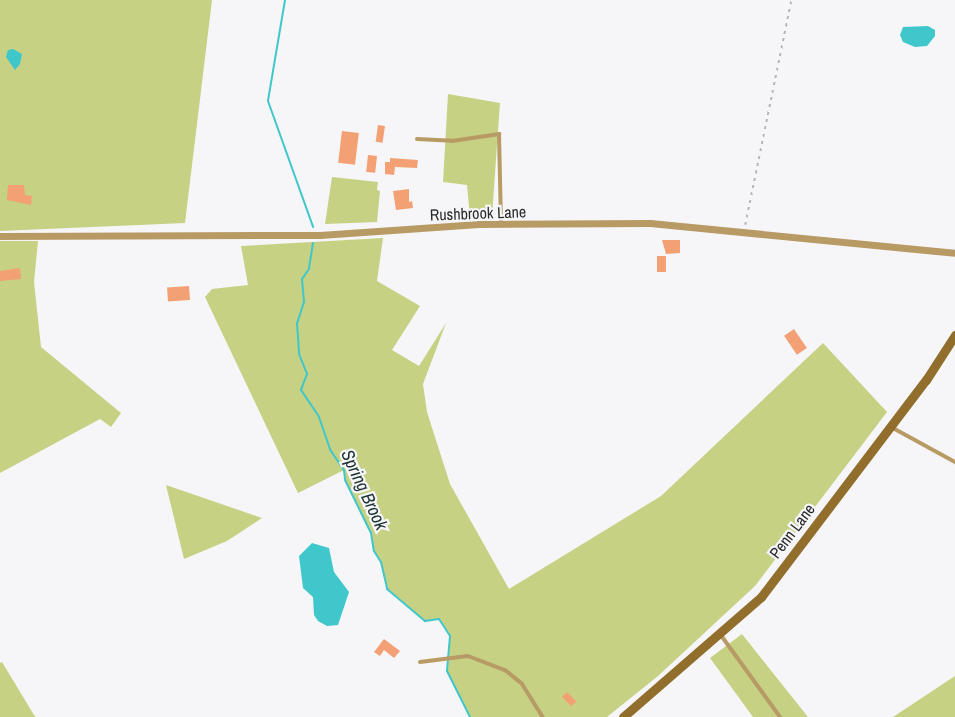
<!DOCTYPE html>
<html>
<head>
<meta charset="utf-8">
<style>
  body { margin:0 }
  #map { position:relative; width:955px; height:717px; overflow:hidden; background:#f6f6f8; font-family:"Archivo Narrow",sans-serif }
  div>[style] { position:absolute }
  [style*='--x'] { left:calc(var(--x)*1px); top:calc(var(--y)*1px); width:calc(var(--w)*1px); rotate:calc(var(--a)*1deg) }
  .green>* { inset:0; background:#c6d184 }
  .water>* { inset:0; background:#3fc7cc }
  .stream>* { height:2px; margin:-1px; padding:0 1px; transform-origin:1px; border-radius:1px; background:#3fc7cc }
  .building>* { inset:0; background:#f3a075; transform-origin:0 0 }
  .path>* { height:1.5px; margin-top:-0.75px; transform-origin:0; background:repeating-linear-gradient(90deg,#b6b7b8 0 3px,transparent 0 7.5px) }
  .lane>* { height:4px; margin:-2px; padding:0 2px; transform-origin:2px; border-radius:2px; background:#b89a65 }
  .street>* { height:7px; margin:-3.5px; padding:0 3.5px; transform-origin:3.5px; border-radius:3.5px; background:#b89a65 }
  .secondary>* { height:9px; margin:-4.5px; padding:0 4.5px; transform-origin:4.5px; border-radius:4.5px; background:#916e2b }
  span { translate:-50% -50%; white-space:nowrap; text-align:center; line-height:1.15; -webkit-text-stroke:4.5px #f6f6f8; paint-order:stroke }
  .street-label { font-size:16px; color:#292a2a }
  .water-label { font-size:18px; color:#1c3233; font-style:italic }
</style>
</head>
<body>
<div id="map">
  <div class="green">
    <i style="clip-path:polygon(0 0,212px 0,185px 223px,0 231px)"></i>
    <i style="clip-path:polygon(448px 94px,500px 103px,492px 216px,470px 217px,467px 185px,443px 182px)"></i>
    <i style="clip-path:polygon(332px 177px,378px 182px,377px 190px,380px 191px,377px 222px,325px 224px)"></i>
    <i style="clip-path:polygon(383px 238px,377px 281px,420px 306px,392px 350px,419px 366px,446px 323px,423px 384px,427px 412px,450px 484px,509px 589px,661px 496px,823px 343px,887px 412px,755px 586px,658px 676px,607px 717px,470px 717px,447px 671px,450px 635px,439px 619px,425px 621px,387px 589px,381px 563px,374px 551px,371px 533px,345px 480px,344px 470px,298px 493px,205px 297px,212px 289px,248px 285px,241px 246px)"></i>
    <i style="clip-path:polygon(0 241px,38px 241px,34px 282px,41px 347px,121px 413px,111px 427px,100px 419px,0 473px)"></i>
    <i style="clip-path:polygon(166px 485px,262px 518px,227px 541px,184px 559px)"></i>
    <i style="clip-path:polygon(742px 634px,808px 717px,753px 717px,710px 658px)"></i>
    <i style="clip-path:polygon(2px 662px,34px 715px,36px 717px,0 717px,0 663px)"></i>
    <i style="clip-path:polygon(955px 676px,955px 717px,893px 717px)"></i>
  </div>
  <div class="water">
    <i style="clip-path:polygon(928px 26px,935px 30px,935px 36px,927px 46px,915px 47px,903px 42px,900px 35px,903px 27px)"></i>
    <i style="clip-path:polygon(13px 49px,22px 54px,20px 64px,15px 70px,6px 57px,8px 50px)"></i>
    <i style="clip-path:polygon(312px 543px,329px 548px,334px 572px,349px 592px,338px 625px,327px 626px,318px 621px,314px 615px,313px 597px,303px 588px,299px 556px)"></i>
  </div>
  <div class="stream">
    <i style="--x:285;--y:0;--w:102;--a:99.6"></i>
    <i style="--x:268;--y:101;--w:134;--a:70.3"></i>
    <i style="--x:313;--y:243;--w:26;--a:99"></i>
    <i style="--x:309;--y:269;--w:12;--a:125"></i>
    <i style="--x:302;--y:279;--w:23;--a:85"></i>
    <i style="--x:304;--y:302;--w:22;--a:108"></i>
    <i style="--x:297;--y:323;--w:31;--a:86"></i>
    <i style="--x:299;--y:354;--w:22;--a:68"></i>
    <i style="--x:307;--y:374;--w:17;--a:111"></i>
    <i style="--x:301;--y:390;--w:32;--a:56"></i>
    <i style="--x:319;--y:417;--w:36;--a:71"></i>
    <i style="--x:331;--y:451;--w:23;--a:56"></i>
    <i style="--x:344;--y:470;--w:10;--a:84"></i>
    <i style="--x:345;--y:480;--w:59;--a:63.9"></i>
    <i style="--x:371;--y:533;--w:18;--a:81"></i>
    <i style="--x:374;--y:551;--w:13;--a:58"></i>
    <i style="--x:381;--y:562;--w:28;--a:77"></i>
    <i style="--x:387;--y:589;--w:50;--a:40.1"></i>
    <i style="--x:425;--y:621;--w:14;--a:-8"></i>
    <i style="--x:439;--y:619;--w:20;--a:57"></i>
    <i style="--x:450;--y:636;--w:35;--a:95"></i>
    <i style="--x:447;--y:671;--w:51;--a:63.4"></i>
  </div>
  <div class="building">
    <i style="left:378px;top:125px;width:7px;height:17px;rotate:8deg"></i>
    <i style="left:342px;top:131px;width:17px;height:32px;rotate:7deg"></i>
    <i style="left:368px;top:155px;width:9px;height:17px;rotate:6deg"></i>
    <i style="clip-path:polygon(390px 158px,418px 160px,417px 168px,395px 167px,394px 175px,385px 174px,385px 162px,390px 162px)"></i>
    <i style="clip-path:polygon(8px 185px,24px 185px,25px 195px,32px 196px,31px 205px,7px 200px)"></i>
    <i style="clip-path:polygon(409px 189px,409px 202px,412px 201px,413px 208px,396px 210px,393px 191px)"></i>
    <i style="clip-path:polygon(662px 240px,680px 240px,680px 253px,666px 254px)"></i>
    <i style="left:657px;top:256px;width:9px;height:16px"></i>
    <i style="clip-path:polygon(20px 268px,21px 279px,0 281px,0 271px)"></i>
    <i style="left:189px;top:286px;width:14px;height:22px;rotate:86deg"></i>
    <i style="left:794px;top:329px;width:23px;height:12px;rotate:56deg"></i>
    <i style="clip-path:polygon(384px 639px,400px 651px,394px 658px,384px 650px,380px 656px,374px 652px)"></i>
    <i style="left:567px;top:692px;width:13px;height:7px;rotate:45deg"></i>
  </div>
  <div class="path">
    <i style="--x:745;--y:225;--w:230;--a:-78.4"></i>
  </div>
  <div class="lane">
    <i style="--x:417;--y:139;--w:35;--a:3"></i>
    <i style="--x:452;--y:141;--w:48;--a:-8.5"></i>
    <i style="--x:499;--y:134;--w:90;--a:88.7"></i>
    <i style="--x:891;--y:427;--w:73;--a:28.7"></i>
    <i style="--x:720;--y:634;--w:102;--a:54.1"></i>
    <i style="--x:420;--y:662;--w:48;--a:-7.1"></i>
    <i style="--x:468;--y:656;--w:40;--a:21"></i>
    <i style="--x:505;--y:670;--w:22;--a:39"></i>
    <i style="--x:522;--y:684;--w:39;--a:58"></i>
  </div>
  <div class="street">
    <i style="--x:0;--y:236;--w:320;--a:-0.2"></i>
    <i style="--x:320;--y:235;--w:159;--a:-4"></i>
    <i style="--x:479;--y:224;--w:171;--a:-0.3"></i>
    <i style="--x:650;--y:223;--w:306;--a:5.6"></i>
  </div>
  <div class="secondary">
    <i style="--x:623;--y:717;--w:183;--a:-41"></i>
    <i style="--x:761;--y:597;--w:273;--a:-52.8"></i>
    <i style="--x:926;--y:380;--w:54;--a:-57.2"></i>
  </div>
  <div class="street-label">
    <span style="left:478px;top:213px;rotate:-2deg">Rushbrook Lane</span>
    <span style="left:792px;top:531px;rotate:-53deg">Penn Lane</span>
  </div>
  <div class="water-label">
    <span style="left:364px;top:490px;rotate:65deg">Spring Brook</span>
  </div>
</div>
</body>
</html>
